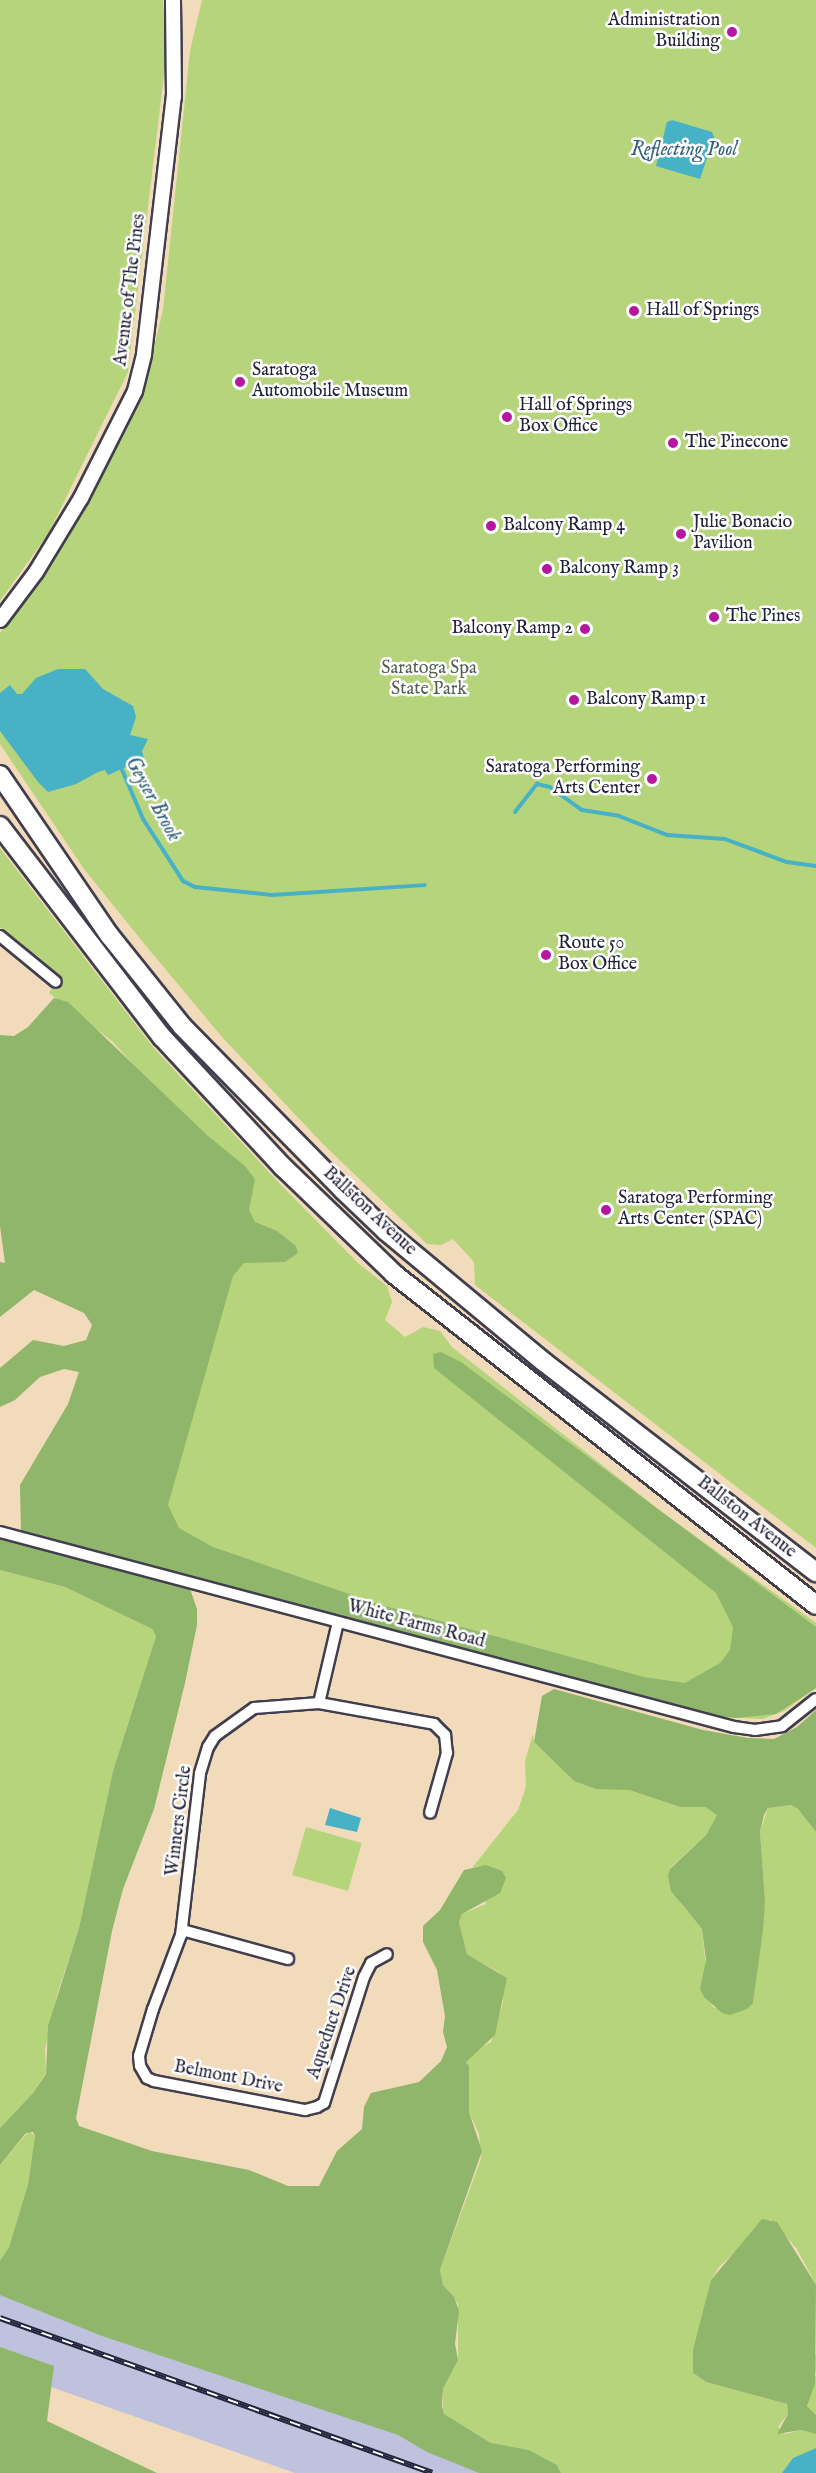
<!DOCTYPE html>
<html>
<head>
<meta charset="utf-8">
<style>
  body { margin:0 }
  #map { position:relative; width:816px; height:2473px; overflow:hidden; background:#f1dbba; font-family:"IM FELL English",serif }
  div>[style] { position:absolute }
  [style*='--x'] { left:calc(var(--x)*1px); top:calc(var(--y)*1px); width:calc(var(--w)*1px); rotate:calc(var(--a)*1deg) }
  .industrial>* { inset:0; background:#bfc2dd }
  .green>* { inset:0; background:#b6d47b; transform-origin:0 0 }
  .forest>* { inset:0; background:#90b66b }
  .water>* { inset:0; background:#47b1c5 }
  .stream>* { height:4px; margin:-2px; padding:0 2px; transform-origin:2px; border-radius:2px; background:#47b1c5 }
  .roads { filter:drop-shadow(2px 0 #413e4e) drop-shadow(-2px 0 #413e4e) drop-shadow(0 2px #413e4e) drop-shadow(0 -2px #413e4e) }
  .minor>* { height:10px; margin:-5px; padding:0 5px; transform-origin:5px; border-radius:5px; background:#fff }
  .tertiary>* { height:14px; margin:-7px; padding:0 7px; transform-origin:7px; border-radius:7px; background:#fff }
  .trunk>* { height:18px; margin:-9px; padding:0 9px; transform-origin:9px; border-radius:9px; background:#fff }
  .rail>* { height:6px; margin-top:-3px; transform-origin:0; background:repeating-linear-gradient(90deg,#fff 0 11px,#22223b 0 22px); box-sizing:border-box; border-block:2px solid #22223b }
  .dots>* { width:16px; height:16px; translate:-50% -50%; box-sizing:border-box; border:3px solid #fff; border-radius:50% }
  span { translate:-50% -50%; white-space:nowrap; text-align:center; line-height:1.15; -webkit-text-stroke:5px #fff; paint-order:stroke }
  .poi-label { font-size:18px; color:#22223b }
  .right { translate:-100% -50%; text-align:right }
  .left { translate:0 -50%; text-align:left }
  .street-label { font-size:18px; color:#22223b }
  .park-label { font-size:18px; color:#566051 }
  .water-label { font-size:20px; color:#336279; font-style:italic }
</style>
</head>
<body>
<div id="map">
  <div class="industrial">
    <i style="clip-path:polygon(0 2258px,547px 2473px,295px 2473px,0 2369px)"></i>
  </div>
  <div class="green">
    <i style="clip-path:polygon(0 0,163px 0,167px 50px,128px 372px,48px 534px,0 601px)"></i>
    <i style="clip-path:polygon(202px 0,816px 0,816px 1548px,475px 1285px,474px 1262px,453px 1239px,441px 1245px,427px 1244px,323px 1144px,222px 1037px,142px 941px,84px 869px,0 744px,0 633px,62px 542px,144px 389px,163px 310px,190px 51px)"></i>
    <i style="clip-path:polygon(0 848px,153px 1047px,280px 1184px,358px 1263px,387px 1286px,392px 1302px,385px 1320px,405px 1337px,423px 1327px,440px 1331px,452px 1347px,662px 1512px,816px 1623px,816px 1688px,784px 1711px,763px 1719px,721px 1717px,100px 1551px,250px 1195px,112px 1041px,49px 993px,59px 975px,0 927px)"></i>
    <i style="clip-path:polygon(0 1570px,65px 1587px,152px 1629px,156px 1636px,113px 1771px,79px 1928px,57px 1995px,45px 2050px,46px 2073px,33px 2093px,0 2128px)"></i>
    <i style="clip-path:polygon(533px 1734px,534px 1742px,574px 1781px,629px 1790px,680px 1807px,705px 1807px,717px 1815px,706px 1835px,670px 1868px,681px 1904px,702px 1929px,706px 1968px,700px 1989px,714px 2008px,753px 2003px,765px 1900px,760px 1832px,768px 1808px,791px 1805px,798px 1809px,816px 1832px,816px 2285px,797px 2249px,770px 2219px,720px 2266px,711px 2280px,693px 2373px,706px 2382px,787px 2404px,788px 2414px,778px 2427px,785px 2434px,801px 2430px,816px 2434px,816px 2448px,793px 2458px,782px 2473px,561px 2473px,557px 2465px,529px 2450px,498px 2447px,443px 2414px,443px 2389px,458px 2360px,458px 2304px,443px 2285px,440px 2270px,481px 2159px,479px 2134px,469px 2112px,469px 2066px,466px 2062px,469px 2054px,491px 2042px,503px 2002px,500px 1973px,467px 1954px,459px 1922px,462px 1914px,486px 1904px,479px 1866px,472px 1868px,518px 1810px,526px 1787px,525px 1761px)"></i>
    <i style="left:306px;top:1827px;width:58px;height:50px;rotate:16deg"></i>
    <i style="clip-path:polygon(29px 2131px,35px 2136px,28px 2184px,9px 2247px,0 2261px,0 2165px)"></i>
    <i style="clip-path:polygon(816px 2354px,816px 2415px,807px 2406px,816px 2375px,813px 2358px)"></i>
  </div>
  <div class="forest">
    <i style="clip-path:polygon(54px 998px,68px 1002px,208px 1136px,245px 1166px,255px 1179px,249px 1210px,255px 1222px,277px 1231px,296px 1246px,298px 1253px,285px 1262px,244px 1263px,233px 1276px,168px 1505px,179px 1528px,213px 1547px,378px 1604px,644px 1677px,685px 1683px,720px 1663px,730px 1650px,733px 1627px,716px 1593px,434px 1368px,433px 1354px,441px 1352px,461px 1362px,816px 1627px,816px 1688px,776px 1714px,735px 1718px,701px 1714px,275px 1599px,210px 1585px,189px 1586px,197px 1609px,197px 1625px,185px 1683px,154px 1809px,123px 1889px,112px 1931px,76px 2118px,79px 2126px,152px 2151px,249px 2170px,288px 2186px,319px 2186px,337px 2151px,362px 2129px,364px 2107px,371px 2093px,419px 2082px,441px 2061px,447px 2047px,443px 2032px,445px 2016px,437px 1970px,423px 1942px,423px 1926px,440px 1910px,464px 1870px,486px 1865px,502px 1871px,506px 1878px,500px 1893px,462px 1914px,459px 1922px,467px 1954px,507px 1978px,495px 2035px,466px 2062px,469px 2066px,469px 2112px,482px 2151px,440px 2270px,443px 2285px,454px 2297px,459px 2311px,455px 2344px,458px 2360px,443px 2389px,442px 2406px,444px 2414px,491px 2443px,529px 2450px,557px 2465px,561px 2473px,479px 2473px,427px 2452px,398px 2435px,102px 2336px,0 2295px,0 2261px,9px 2247px,28px 2184px,35px 2136px,33px 2132px,26px 2133px,0 2165px,0 2128px,33px 2093px,46px 2074px,48px 2026px,79px 1928px,113px 1771px,156px 1636px,152px 1629px,65px 1587px,0 1570px,0 1537px,21px 1533px,20px 1485px,68px 1404px,79px 1372px,64px 1369px,40px 1377px,15px 1400px,0 1407px,0 1368px,33px 1340px,64px 1346px,86px 1340px,92px 1325px,84px 1313px,34px 1290px,0 1317px,0 1262px,5px 1263px,0 1226px,0 1035px,14px 1036px,28px 1027px)"></i>
    <i style="clip-path:polygon(554px 1689px,703px 1730px,748px 1738px,774px 1739px,797px 1727px,816px 1710px,816px 1832px,798px 1809px,791px 1805px,768px 1808px,764px 1815px,760px 1832px,765px 1900px,763px 1930px,753px 2003px,747px 2009px,730px 2015px,722px 2013px,704px 1997px,700px 1989px,706px 1960px,702px 1929px,671px 1891px,668px 1876px,670px 1869px,706px 1835px,717px 1815px,705px 1807px,680px 1807px,629px 1790px,596px 1789px,574px 1781px,534px 1742px,542px 1696px)"></i>
    <i style="clip-path:polygon(762px 2219px,777px 2222px,816px 2285px,815px 2384px,807px 2406px,816px 2415px,816px 2434px,801px 2430px,777px 2434px,788px 2414px,787px 2404px,706px 2382px,693px 2373px,693px 2350px,711px 2280px)"></i>
    <i style="clip-path:polygon(0 2347px,54px 2366px,47px 2421px,157px 2473px,0 2473px)"></i>
  </div>
  <div class="water">
    <i style="clip-path:polygon(672px 120px,712px 132px,714px 137px,700px 179px,656px 166px,667px 122px)"></i>
    <i style="clip-path:polygon(58px 669px,85px 669px,103px 689px,133px 706px,136px 717px,130px 735px,148px 739px,142px 751px,144px 759px,108px 775px,105px 770px,98px 772px,76px 784px,48px 792px,38px 782px,0 731px,0 693px,10px 685px,17px 694px,22px 694px,36px 678px)"></i>
    <i style="clip-path:polygon(330px 1808px,361px 1818px,357px 1832px,325px 1825px)"></i>
    <i style="clip-path:polygon(816px 2448px,816px 2473px,782px 2473px,793px 2458px)"></i>
  </div>
  <div class="stream">
    <i style="--x:120;--y:765;--w:59;--a:66.9"></i>
    <i style="--x:143;--y:819;--w:74;--a:57.2"></i>
    <i style="--x:183;--y:881;--w:13;--a:27"></i>
    <i style="--x:195;--y:887;--w:77;--a:5.9"></i>
    <i style="--x:272;--y:895;--w:153;--a:-3.7"></i>
    <i style="--x:515;--y:812;--w:36;--a:-52"></i>
    <i style="--x:537;--y:784;--w:13;--a:13"></i>
    <i style="--x:550;--y:787;--w:39;--a:36"></i>
    <i style="--x:582;--y:810;--w:37;--a:9"></i>
    <i style="--x:619;--y:816;--w:52;--a:21.6"></i>
    <i style="--x:667;--y:835;--w:58;--a:3.9"></i>
    <i style="--x:725;--y:839;--w:66;--a:20.4"></i>
    <i style="--x:787;--y:862;--w:29;--a:8"></i>
  </div>
  <div class="roads">
    <div class="minor">
      <i style="--x:0;--y:936;--w:72;--a:39.4"></i>
      <i style="--x:0;--y:1532;--w:759;--a:14.88"></i>
      <i style="--x:734;--y:1727;--w:21;--a:8"></i>
      <i style="--x:755;--y:1730;--w:27;--a:-8"></i>
      <i style="--x:782;--y:1726;--w:43;--a:-38.5"></i>
      <i style="--x:338;--y:1622;--w:83;--a:103.2"></i>
      <i style="--x:319;--y:1703;--w:65;--a:175.6"></i>
      <i style="--x:254;--y:1708;--w:48;--a:144.3"></i>
      <i style="--x:215;--y:1736;--w:13;--a:122"></i>
      <i style="--x:208;--y:1747;--w:28;--a:107"></i>
      <i style="--x:200;--y:1774;--w:162;--a:96.7"></i>
      <i style="--x:181;--y:1935;--w:79;--a:110.7"></i>
      <i style="--x:153;--y:2009;--w:49;--a:106.6"></i>
      <i style="--x:139;--y:2056;--w:10;--a:84"></i>
      <i style="--x:140;--y:2066;--w:14;--a:60"></i>
      <i style="--x:147;--y:2078;--w:8;--a:23"></i>
      <i style="--x:154;--y:2081;--w:154;--a:10.9"></i>
      <i style="--x:305;--y:2110;--w:12;--a:-14"></i>
      <i style="--x:317;--y:2107;--w:8;--a:-30"></i>
      <i style="--x:324;--y:2103;--w:132;--a:-72.4"></i>
      <i style="--x:364;--y:1977;--w:16;--a:-63"></i>
      <i style="--x:371;--y:1963;--w:18;--a:-29"></i>
      <i style="--x:319;--y:1703;--w:117;--a:10.3"></i>
      <i style="--x:434;--y:1724;--w:16;--a:45"></i>
      <i style="--x:445;--y:1735;--w:18;--a:84"></i>
      <i style="--x:447;--y:1753;--w:62;--a:105.8"></i>
      <i style="--x:182;--y:1930;--w:110;--a:15.3"></i>
    </div>
    <div class="tertiary">
      <i style="--x:0;--y:620;--w:60;--a:-53.1"></i>
      <i style="--x:36;--y:572;--w:87;--a:-58.7"></i>
      <i style="--x:81;--y:498;--w:120;--a:-63.2"></i>
      <i style="--x:135;--y:391;--w:38;--a:-76"></i>
      <i style="--x:144;--y:354;--w:260;--a:-83.4"></i>
      <i style="--x:174;--y:96;--w:96;--a:-90.6"></i>
    </div>
    <div class="trunk">
      <i style="--x:0;--y:775;--w:195;--a:55.7"></i>
      <i style="--x:110;--y:936;--w:115;--a:51.3"></i>
      <i style="--x:182;--y:1026;--w:230;--a:45.5"></i>
      <i style="--x:343;--y:1190;--w:59;--a:43.6"></i>
      <i style="--x:386;--y:1231;--w:205;--a:39.7"></i>
      <i style="--x:544;--y:1362;--w:344;--a:37.7"></i>
      <i style="--x:0;--y:826;--w:266;--a:52.5"></i>
      <i style="--x:162;--y:1037;--w:178;--a:47.1"></i>
      <i style="--x:283;--y:1167;--w:154;--a:43.9"></i>
      <i style="--x:394;--y:1274;--w:536;--a:38.11"></i>
    </div>
  </div>
  <div class="rail">
    <i style="--x:0;--y:2318;--w:459;--a:19.7"></i>
  </div>
  <div class="dots">
    <i style="left:732px;top:32px;background:#b5179e"></i>
    <i style="left:634px;top:311px;background:#b5179e"></i>
    <i style="left:240px;top:382px;background:#b5179e"></i>
    <i style="left:507px;top:417px;background:#b5179e"></i>
    <i style="left:673px;top:443px;background:#b5179e"></i>
    <i style="left:491px;top:526px;background:#b5179e"></i>
    <i style="left:681px;top:534px;background:#b5179e"></i>
    <i style="left:547px;top:569px;background:#b5179e"></i>
    <i style="left:714px;top:617px;background:#b5179e"></i>
    <i style="left:585px;top:629px;background:#b5179e"></i>
    <i style="left:574px;top:700px;background:#b5179e"></i>
    <i style="left:652px;top:779px;background:#b5179e"></i>
    <i style="left:546px;top:955px;background:#b5179e"></i>
    <i style="left:606px;top:1210px;background:#b5179e"></i>
  </div>
  <div class="poi-label">
    <span class="right" style="left:720px;top:32px">Administration<br>Building</span>
    <span class="left" style="left:646px;top:311px">Hall of Springs</span>
    <span class="left" style="left:252px;top:382px">Saratoga<br>Automobile Museum</span>
    <span class="left" style="left:519px;top:417px">Hall of Springs<br>Box Office</span>
    <span class="left" style="left:685px;top:443px">The Pinecone</span>
    <span class="left" style="left:693px;top:534px">Julie Bonacio<br>Pavilion</span>
    <span class="left" style="left:503px;top:526px">Balcony Ramp 4</span>
    <span class="left" style="left:559px;top:569px">Balcony Ramp 3</span>
    <span class="left" style="left:726px;top:617px">The Pines</span>
    <span class="right" style="left:573px;top:629px">Balcony Ramp 2</span>
    <span class="left" style="left:586px;top:700px">Balcony Ramp 1</span>
    <span class="right" style="left:640px;top:779px">Saratoga Performing<br>Arts Center</span>
    <span class="left" style="left:558px;top:955px">Route 50<br>Box Office</span>
    <span class="left" style="left:618px;top:1210px">Saratoga Performing<br>Arts Center (SPAC)</span>
  </div>
  <div class="street-label">
    <span style="left:131px;top:290px;rotate:-83deg">Avenue of The Pines</span>
    <span style="left:369px;top:1212px;rotate:43deg">Ballston Avenue</span>
    <span style="left:746px;top:1518px;rotate:38deg">Ballston Avenue</span>
    <span style="left:416px;top:1625px;rotate:15deg">White Farms Road</span>
    <span style="left:180px;top:1821px;rotate:-83deg">Winners Circle</span>
    <span style="left:333px;top:2023px;rotate:-71deg">Aqueduct Drive</span>
    <span style="left:228px;top:2078px;rotate:11deg">Belmont Drive</span>
  </div>
  <div class="park-label">
    <span style="left:429px;top:680px">Saratoga Spa<br>State Park</span>
  </div>
  <div class="water-label">
    <span style="left:684px;top:149px">Reflecting Pool</span>
    <span style="left:153px;top:799px;rotate:61deg">Geyser Brook</span>
  </div>
</div>
</body>
</html>
